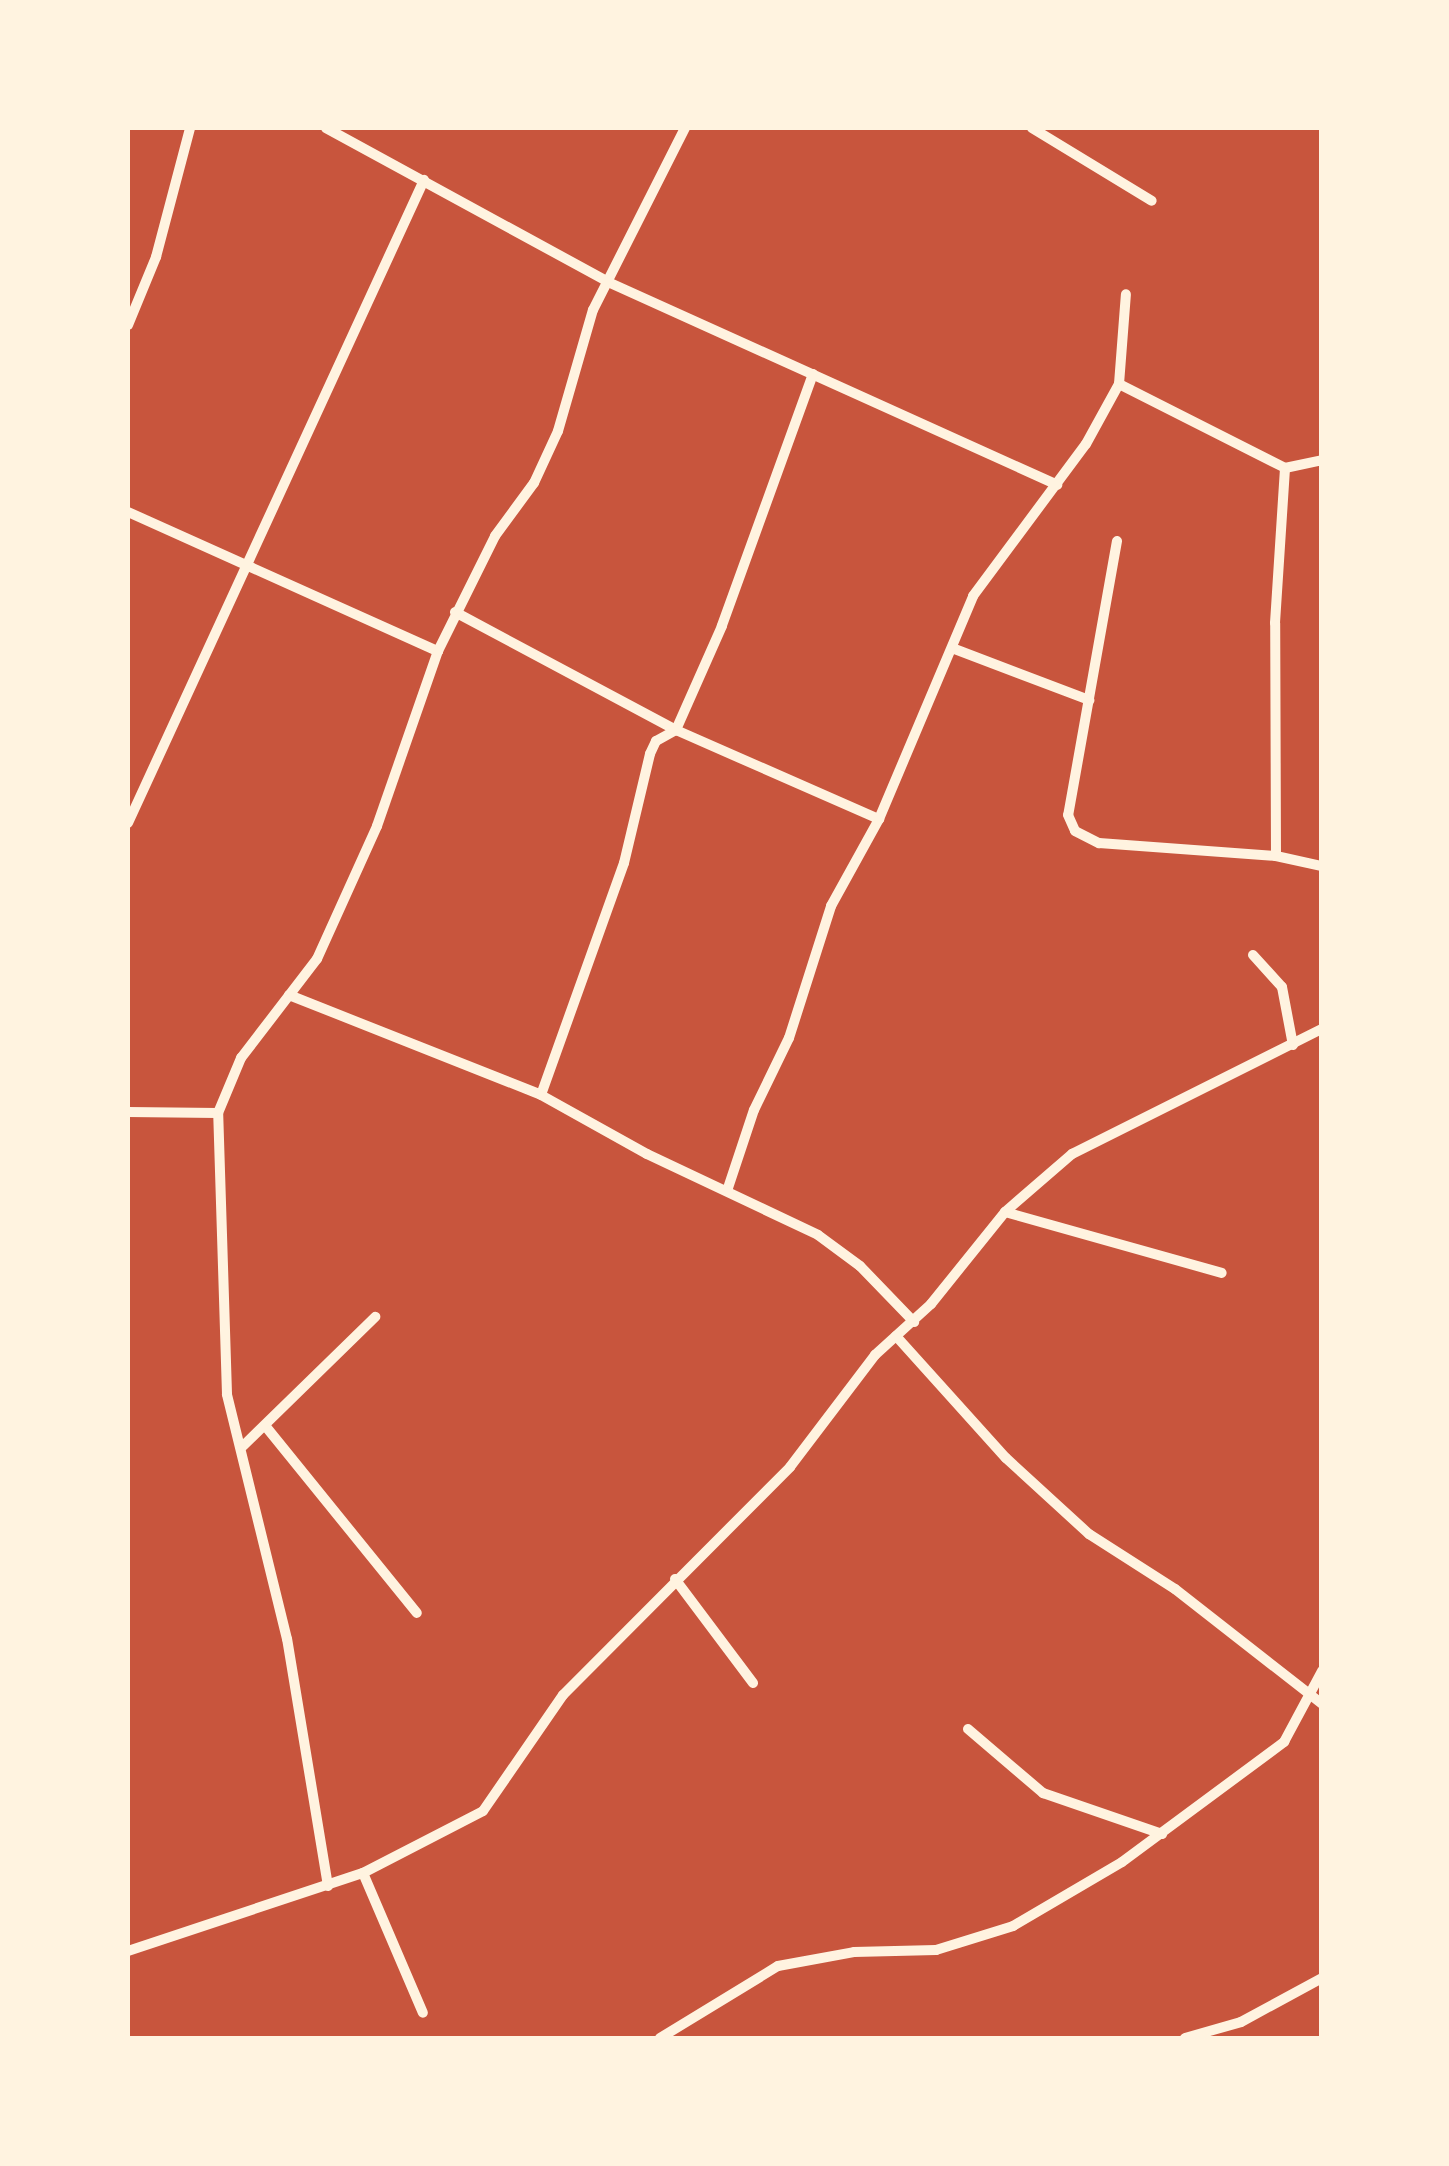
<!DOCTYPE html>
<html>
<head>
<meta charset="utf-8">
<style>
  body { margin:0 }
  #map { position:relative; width:1449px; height:2166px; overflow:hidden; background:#c8553d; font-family:Spectral,serif }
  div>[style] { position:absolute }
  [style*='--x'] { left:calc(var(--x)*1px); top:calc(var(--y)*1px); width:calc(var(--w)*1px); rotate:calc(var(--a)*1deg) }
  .minor>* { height:10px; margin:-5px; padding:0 5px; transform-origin:5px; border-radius:5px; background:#fff3e0 }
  span { translate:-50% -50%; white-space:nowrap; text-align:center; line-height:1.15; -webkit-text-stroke:8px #fff3e0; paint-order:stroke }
  .frame { position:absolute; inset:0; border:130px solid #fff3e0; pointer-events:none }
</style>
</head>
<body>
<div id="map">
  <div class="minor">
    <i style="--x:326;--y:128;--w:321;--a:28.6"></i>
    <i style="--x:608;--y:282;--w:493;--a:24.3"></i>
    <i style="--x:1032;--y:128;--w:140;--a:31.3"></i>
    <i style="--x:128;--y:325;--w:74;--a:-67.6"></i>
    <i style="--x:156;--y:257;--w:133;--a:-75.2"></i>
    <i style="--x:813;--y:374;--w:268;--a:109.9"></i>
    <i style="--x:722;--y:626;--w:114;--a:113.9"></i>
    <i style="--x:676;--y:730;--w:23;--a:151"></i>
    <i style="--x:656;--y:741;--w:14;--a:115"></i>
    <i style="--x:650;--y:754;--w:112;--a:103.4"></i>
    <i style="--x:624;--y:863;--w:246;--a:109.7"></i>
    <i style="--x:541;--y:1095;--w:121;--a:29.1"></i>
    <i style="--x:647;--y:1154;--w:189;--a:25.3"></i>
    <i style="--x:818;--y:1235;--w:52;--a:36.4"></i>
    <i style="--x:860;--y:1266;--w:78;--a:46"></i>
    <i style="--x:1119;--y:384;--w:186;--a:26.8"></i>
    <i style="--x:1285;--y:468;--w:38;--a:-12"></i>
    <i style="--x:128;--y:512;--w:340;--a:24.2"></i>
    <i style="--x:1117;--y:541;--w:278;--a:100.1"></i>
    <i style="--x:1068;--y:815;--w:17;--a:66"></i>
    <i style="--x:1075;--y:831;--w:27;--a:27"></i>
    <i style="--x:1099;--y:843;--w:177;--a:4.2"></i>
    <i style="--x:1276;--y:856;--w:47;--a:12.3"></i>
    <i style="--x:455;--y:612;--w:251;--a:28.1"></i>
    <i style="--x:676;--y:730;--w:222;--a:23.7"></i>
    <i style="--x:952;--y:648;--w:147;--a:20.8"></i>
    <i style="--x:128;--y:823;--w:708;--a:-65.28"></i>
    <i style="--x:1276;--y:856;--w:233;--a:-90.2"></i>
    <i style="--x:1275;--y:623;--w:155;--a:-86.3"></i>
    <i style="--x:1253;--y:955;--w:43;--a:47.8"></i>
    <i style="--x:1282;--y:987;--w:59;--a:79.3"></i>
    <i style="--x:289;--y:995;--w:271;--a:21.6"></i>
    <i style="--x:128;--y:1112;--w:90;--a:0.6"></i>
    <i style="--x:728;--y:1188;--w:82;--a:-71.6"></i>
    <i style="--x:754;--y:1110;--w:80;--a:-64.1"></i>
    <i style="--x:789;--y:1038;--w:139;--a:-72.3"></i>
    <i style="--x:831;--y:906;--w:99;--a:-61.1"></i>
    <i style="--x:879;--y:819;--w:242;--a:-67.1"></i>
    <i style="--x:973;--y:596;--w:189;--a:-53.4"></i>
    <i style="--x:1086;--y:444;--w:68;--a:-61.2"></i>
    <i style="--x:1119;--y:384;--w:90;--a:-85.6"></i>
    <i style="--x:1005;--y:1212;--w:225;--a:15.7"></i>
    <i style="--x:896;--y:1336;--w:164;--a:48"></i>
    <i style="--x:1006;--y:1458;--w:113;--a:42.5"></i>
    <i style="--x:1089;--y:1534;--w:102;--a:32.6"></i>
    <i style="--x:1175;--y:1589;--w:187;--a:38"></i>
    <i style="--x:267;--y:1428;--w:238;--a:51"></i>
    <i style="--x:243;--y:1446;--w:185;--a:-44.3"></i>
    <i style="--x:675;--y:1579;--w:130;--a:53.1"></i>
    <i style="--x:968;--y:1729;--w:99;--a:40.5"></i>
    <i style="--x:1043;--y:1793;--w:126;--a:19"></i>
    <i style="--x:363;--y:1873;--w:152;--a:66.8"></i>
    <i style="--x:328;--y:1886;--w:250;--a:-99.4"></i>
    <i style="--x:287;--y:1639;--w:252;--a:-103.8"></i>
    <i style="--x:227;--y:1394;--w:281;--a:-91.8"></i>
    <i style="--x:218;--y:1113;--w:60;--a:-67.3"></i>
    <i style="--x:241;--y:1058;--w:125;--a:-52.5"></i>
    <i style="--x:317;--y:959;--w:146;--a:-65.7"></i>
    <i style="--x:377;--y:826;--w:185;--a:-70.8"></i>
    <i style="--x:438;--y:651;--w:128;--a:-63.6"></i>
    <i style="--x:495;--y:536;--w:66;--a:-53.7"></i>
    <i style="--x:534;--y:483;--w:57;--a:-65.2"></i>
    <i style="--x:558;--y:431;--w:126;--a:-73.9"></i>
    <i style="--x:593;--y:310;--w:204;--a:-63.2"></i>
    <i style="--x:128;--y:1951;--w:248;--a:-18.4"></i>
    <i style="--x:363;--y:1873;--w:135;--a:-27.3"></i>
    <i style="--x:483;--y:1811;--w:141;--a:-55.4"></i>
    <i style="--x:563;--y:1695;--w:322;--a:-45.1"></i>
    <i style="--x:790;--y:1467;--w:141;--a:-52.8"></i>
    <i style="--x:875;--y:1355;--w:76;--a:-42.3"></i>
    <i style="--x:931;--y:1304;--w:118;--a:-51.2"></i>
    <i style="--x:1005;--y:1212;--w:89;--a:-40.9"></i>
    <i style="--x:1072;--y:1154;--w:280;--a:-26.6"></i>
    <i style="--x:660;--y:2038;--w:138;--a:-31.4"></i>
    <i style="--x:778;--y:1966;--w:77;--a:-10.4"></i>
    <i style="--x:854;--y:1952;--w:82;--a:-1.4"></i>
    <i style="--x:936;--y:1950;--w:81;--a:-17.3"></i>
    <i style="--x:1013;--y:1926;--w:126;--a:-30.4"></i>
    <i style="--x:1122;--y:1862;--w:202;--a:-36.5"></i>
    <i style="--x:1284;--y:1742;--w:81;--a:-61.8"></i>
    <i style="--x:1185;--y:2038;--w:58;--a:-15.9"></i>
    <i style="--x:1241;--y:2022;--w:92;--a:-28.5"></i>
  </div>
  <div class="frame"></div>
</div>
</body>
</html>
